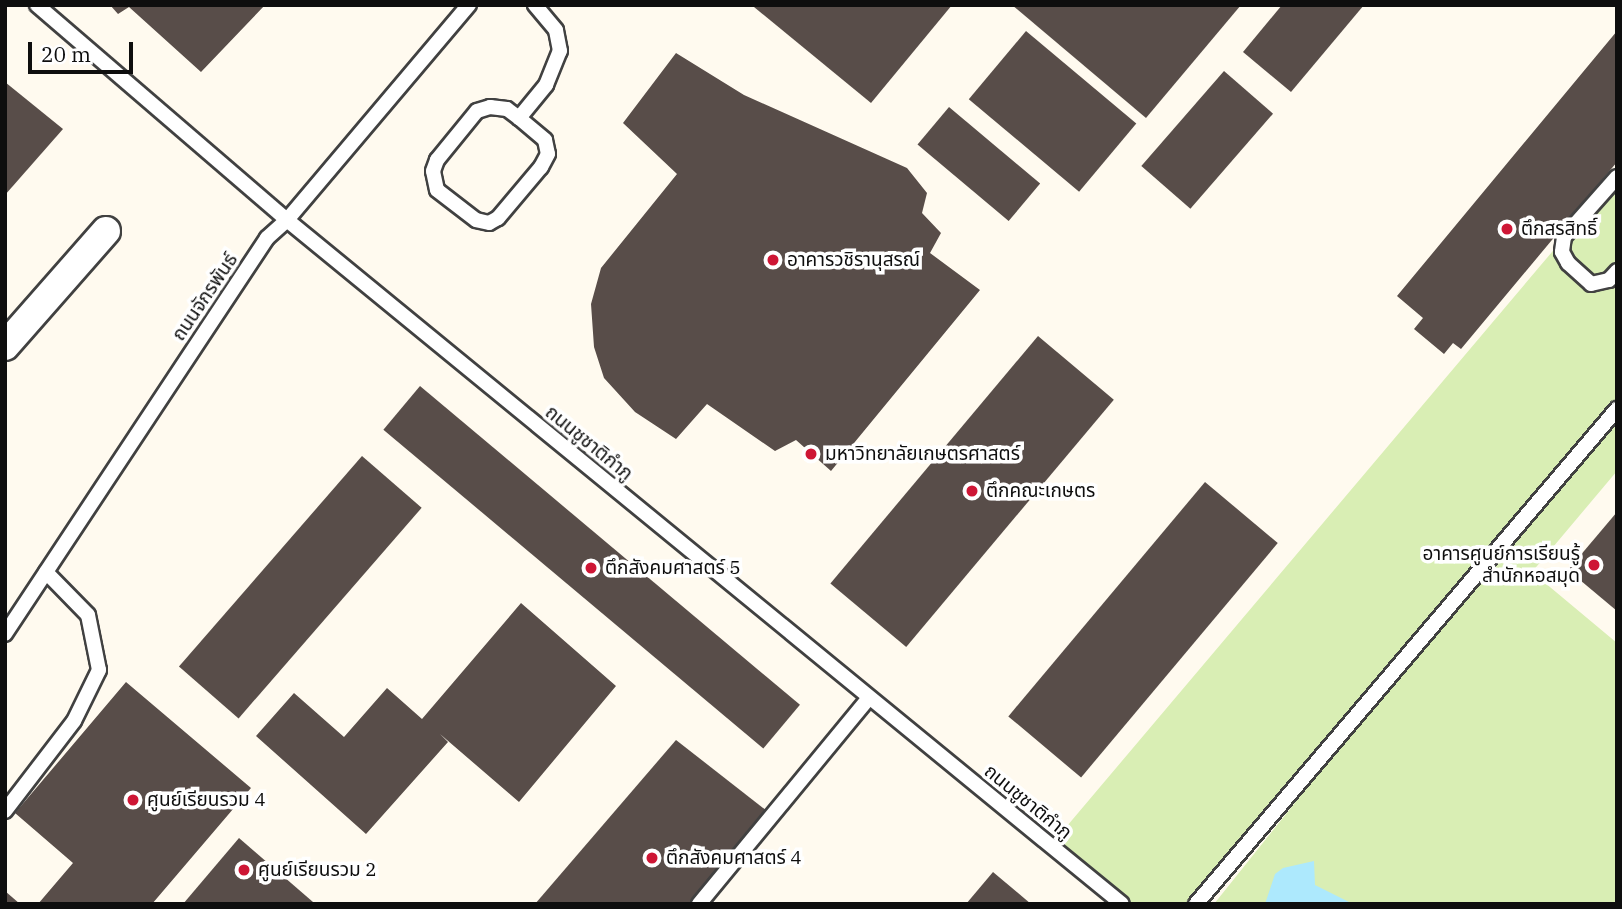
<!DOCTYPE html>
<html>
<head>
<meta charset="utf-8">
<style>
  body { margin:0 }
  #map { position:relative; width:1622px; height:909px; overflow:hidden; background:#fffaef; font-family:"IBM Plex Serif","Noto Sans Thai",serif }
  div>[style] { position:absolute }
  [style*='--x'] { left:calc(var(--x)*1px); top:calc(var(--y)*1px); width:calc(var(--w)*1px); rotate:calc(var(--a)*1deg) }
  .green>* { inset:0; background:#d9eeb4 }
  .water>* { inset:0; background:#ade9fd }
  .building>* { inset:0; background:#584d49; transform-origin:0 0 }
  .roads { filter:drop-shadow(2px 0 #414141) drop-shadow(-2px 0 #414141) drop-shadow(0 2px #414141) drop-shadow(0 -2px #414141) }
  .service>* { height:14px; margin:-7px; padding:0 7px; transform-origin:7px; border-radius:7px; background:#fff }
  .minor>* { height:28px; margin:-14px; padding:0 14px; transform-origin:14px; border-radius:14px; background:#fff }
  .dots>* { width:19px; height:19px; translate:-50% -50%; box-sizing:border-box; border:4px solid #fff; border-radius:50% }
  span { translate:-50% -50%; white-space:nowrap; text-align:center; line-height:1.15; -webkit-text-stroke:7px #fff; paint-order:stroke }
  .poi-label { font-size:19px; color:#0e0e0e }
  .left { translate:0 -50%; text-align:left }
  .right { translate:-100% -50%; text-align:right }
  .street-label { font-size:19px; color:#0e0e0e }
  .frame { position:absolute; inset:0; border:7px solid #0e0e0e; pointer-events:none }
  .scale { position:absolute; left:28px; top:42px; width:105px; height:32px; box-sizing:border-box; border:4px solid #0e0e0e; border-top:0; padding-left:9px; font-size:21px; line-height:24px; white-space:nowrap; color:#0e0e0e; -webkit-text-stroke:5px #fff; paint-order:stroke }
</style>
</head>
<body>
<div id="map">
  <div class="green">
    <i style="clip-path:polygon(1617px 175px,1617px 471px,1532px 572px,1617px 643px,1617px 904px,1214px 904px,1470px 584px,1196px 904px,1122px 904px,1051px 845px)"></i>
  </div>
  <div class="water">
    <i style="clip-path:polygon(1314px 861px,1315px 885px,1353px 904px,1265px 904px,1275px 874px,1283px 868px)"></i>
  </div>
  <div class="building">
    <i style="clip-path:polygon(110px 5px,265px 5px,201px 72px,129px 7px,118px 14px)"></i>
    <i style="clip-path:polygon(756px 5px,952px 5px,871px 103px,754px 7px)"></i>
    <i style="clip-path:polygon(1012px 5px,1241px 5px,1146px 118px)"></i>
    <i style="clip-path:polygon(1282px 5px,1364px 5px,1291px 92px,1243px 52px)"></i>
    <i style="left:1026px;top:31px;width:144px;height:89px;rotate:40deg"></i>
    <i style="clip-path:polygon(1617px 31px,1617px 162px,1461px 349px,1453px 343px,1444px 354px,1414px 329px,1423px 318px,1397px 296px)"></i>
    <i style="clip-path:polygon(676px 53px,744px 95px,907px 168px,927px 193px,922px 213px,941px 233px,930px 253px,980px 290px,831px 471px,796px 440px,775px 451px,707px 404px,676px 439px,635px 412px,604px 378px,594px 347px,591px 304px,601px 268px,677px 174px,623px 123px)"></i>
    <i style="left:1224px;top:71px;width:65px;height:126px;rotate:41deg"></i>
    <i style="clip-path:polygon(5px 82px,63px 129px,5px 195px)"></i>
    <i style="left:949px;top:107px;width:119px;height:49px;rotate:40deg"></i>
    <i style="left:1038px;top:336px;width:99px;height:323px;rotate:40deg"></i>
    <i style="left:420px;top:386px;width:496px;height:57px;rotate:40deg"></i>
    <i style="left:362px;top:456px;width:79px;height:279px;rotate:41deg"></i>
    <i style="left:1205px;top:482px;width:95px;height:306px;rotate:40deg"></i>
    <i style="clip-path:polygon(1617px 512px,1617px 611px,1568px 570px)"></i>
    <i style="clip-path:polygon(521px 603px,616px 686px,519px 802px,440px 734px,448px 742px,366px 834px,256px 736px,294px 693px,344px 737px,387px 688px,422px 719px)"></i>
    <i style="clip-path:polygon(126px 682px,251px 788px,152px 904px,38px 904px,73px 863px,15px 813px)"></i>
    <i style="clip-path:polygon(676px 740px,767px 811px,692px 904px,535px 904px)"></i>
    <i style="clip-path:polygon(239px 838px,313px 902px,311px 904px,183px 904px)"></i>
    <i style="clip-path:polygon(993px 872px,1031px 904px,966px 904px)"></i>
    <i style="clip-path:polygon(5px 891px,20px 904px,5px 904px)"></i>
  </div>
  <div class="roads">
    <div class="service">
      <i style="--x:37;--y:5;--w:330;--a:40.7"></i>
      <i style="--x:287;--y:220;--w:1079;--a:39.32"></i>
      <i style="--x:519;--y:118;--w:34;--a:40"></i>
      <i style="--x:545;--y:140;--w:14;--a:78"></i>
      <i style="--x:548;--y:154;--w:15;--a:118"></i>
      <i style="--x:541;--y:167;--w:67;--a:130.1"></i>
      <i style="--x:498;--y:218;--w:10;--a:151"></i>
      <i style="--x:489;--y:223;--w:13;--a:-167"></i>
      <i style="--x:476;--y:220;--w:49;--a:-142.4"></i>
      <i style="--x:437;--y:190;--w:19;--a:-102"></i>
      <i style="--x:433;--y:171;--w:12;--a:-70"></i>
      <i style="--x:437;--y:160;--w:63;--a:-50.8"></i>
      <i style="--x:477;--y:111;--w:14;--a:-17"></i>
      <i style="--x:490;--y:107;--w:17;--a:7"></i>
      <i style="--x:507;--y:109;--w:15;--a:37"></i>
      <i style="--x:519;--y:118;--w:43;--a:-50.7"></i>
      <i style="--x:546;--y:85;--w:37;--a:-68"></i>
      <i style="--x:560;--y:51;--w:21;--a:-101"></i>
      <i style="--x:556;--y:30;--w:33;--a:-130"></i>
      <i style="--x:1617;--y:177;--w:80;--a:131.5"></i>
      <i style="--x:1564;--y:237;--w:15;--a:98"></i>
      <i style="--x:1562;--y:252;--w:13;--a:61"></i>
      <i style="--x:1568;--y:263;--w:31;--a:42"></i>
      <i style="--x:1591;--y:284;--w:18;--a:-13"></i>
      <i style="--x:1609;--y:280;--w:12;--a:-48"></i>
      <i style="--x:5;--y:634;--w:475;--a:-56.5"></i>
      <i style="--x:267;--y:238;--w:27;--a:-42"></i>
      <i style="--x:287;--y:220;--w:282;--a:-49.8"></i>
      <i style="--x:5;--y:811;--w:113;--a:-52.5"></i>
      <i style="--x:74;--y:721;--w:57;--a:-63.9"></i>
      <i style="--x:99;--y:670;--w:56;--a:-101.3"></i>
      <i style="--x:88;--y:615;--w:60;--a:-134.3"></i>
      <i style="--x:699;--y:904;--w:267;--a:-50.5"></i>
      <i style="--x:1196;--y:904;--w:650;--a:-49.62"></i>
    </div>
    <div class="minor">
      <i style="--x:5;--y:346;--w:153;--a:-48.7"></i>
    </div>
  </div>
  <div class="dots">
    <i style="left:1507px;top:229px;background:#ce1635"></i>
    <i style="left:773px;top:260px;background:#ce1635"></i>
    <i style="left:811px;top:454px;background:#ce1635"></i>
    <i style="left:972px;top:491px;background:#ce1635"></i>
    <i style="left:1594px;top:565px;background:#ce1635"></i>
    <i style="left:591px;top:568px;background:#ce1635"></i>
    <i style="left:133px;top:800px;background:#ce1635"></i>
    <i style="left:652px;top:858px;background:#ce1635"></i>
    <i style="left:244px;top:870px;background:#ce1635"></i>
  </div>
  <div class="poi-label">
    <span class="left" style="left:1521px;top:229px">ตึกสรสิทธิ์</span>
    <span class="left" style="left:787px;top:260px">อาคารวชิรานุสรณ์</span>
    <span class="left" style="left:825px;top:454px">มหาวิทยาลัยเกษตรศาสตร์</span>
    <span class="left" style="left:986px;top:491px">ตึกคณะเกษตร</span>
    <span class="right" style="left:1580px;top:565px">อาคารศูนย์การเรียนรู้<br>สำนักหอสมุด</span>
    <span class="left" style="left:605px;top:568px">ตึกสังคมศาสตร์ 5</span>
    <span class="left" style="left:147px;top:800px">ศูนย์เรียนรวม 4</span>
    <span class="left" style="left:666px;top:858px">ตึกสังคมศาสตร์ 4</span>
    <span class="left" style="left:258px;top:870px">ศูนย์เรียนรวม 2</span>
  </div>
  <div class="street-label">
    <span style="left:205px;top:297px;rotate:-56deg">ถนนจักรพันธ์</span>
    <span style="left:589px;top:443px;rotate:39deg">ถนนชูชาติกำภู</span>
    <span style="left:1028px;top:802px;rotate:39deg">ถนนชูชาติกำภู</span>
  </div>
  <div class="frame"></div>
  <div class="scale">20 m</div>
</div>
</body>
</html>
